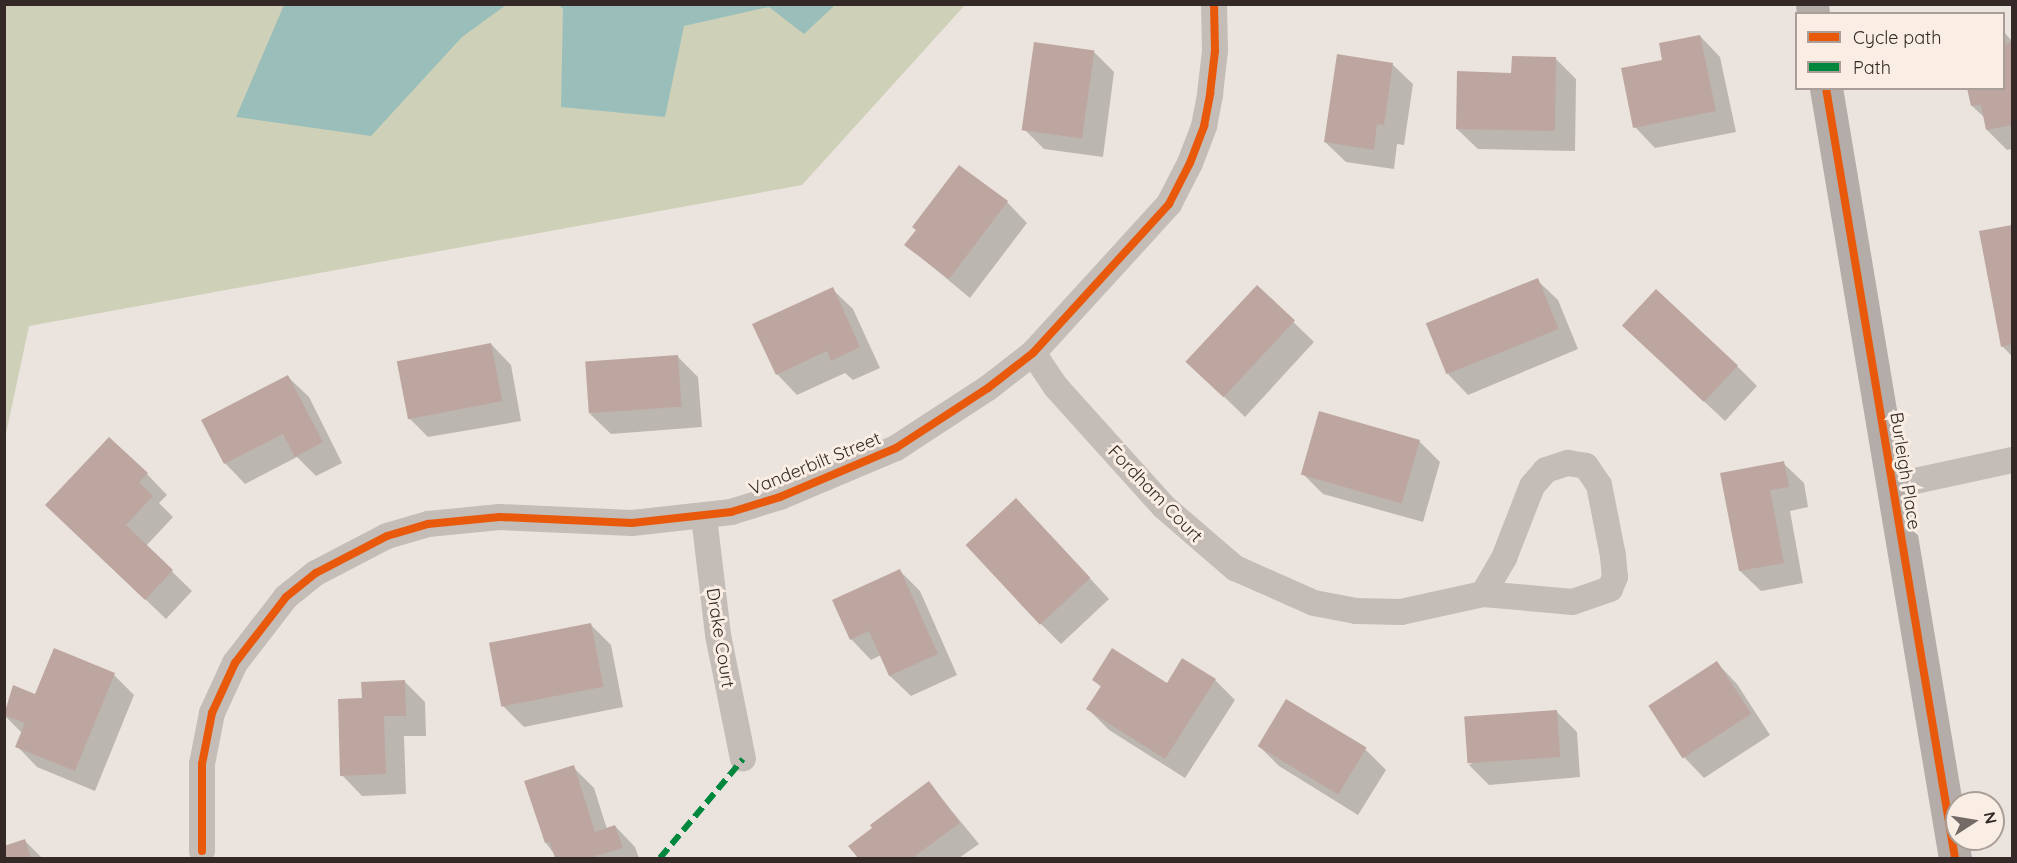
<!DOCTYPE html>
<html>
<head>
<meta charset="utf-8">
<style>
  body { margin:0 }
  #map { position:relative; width:2017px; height:863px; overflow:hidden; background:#ebe4de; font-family:Quicksand,sans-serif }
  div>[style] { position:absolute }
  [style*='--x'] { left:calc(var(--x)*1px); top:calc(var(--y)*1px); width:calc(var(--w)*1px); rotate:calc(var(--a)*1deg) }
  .green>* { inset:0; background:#ced0b8 }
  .water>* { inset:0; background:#9abeba }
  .shadow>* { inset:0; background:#0003 }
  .building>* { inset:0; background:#bea6a0; transform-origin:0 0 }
  .street>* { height:26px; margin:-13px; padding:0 13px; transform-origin:13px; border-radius:13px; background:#c4bcb7 }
  .secondary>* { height:33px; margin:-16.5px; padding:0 16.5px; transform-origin:16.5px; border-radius:16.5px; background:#b4aca8 }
  .quiet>* { height:6px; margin-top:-3px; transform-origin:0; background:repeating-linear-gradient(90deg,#00873e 0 12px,transparent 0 18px) }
  .cycleway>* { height:8px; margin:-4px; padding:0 4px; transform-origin:4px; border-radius:4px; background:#e8590c }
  span { translate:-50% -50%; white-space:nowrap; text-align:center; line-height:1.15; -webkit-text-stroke:6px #f9ede4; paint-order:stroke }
  .street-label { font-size:18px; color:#342926 }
  .frame { position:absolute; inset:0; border:6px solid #342926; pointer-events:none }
  .legend { position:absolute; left:1795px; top:12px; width:210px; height:78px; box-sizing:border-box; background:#f9ede4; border:2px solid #aa9f98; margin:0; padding:8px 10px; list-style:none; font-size:18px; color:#342926 }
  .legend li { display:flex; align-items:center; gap:12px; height:30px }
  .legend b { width:30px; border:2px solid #aa9f98 }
  .north { position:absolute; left:1945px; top:791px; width:60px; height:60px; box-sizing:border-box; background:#f9ede4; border:2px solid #aa9f98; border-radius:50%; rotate:78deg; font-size:16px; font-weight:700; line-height:24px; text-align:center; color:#342926 }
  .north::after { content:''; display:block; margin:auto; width:21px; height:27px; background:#746a66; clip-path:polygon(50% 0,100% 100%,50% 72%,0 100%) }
</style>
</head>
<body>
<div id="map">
  <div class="green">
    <i style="clip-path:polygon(5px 5px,965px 5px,802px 185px,29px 326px,5px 438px)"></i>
  </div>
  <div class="water">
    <i style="clip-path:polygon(284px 5px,284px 4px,506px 5px,462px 37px,371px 136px,236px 117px)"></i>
    <i style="clip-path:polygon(559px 5px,835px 5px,804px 34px,769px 7px,684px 26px,665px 117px,561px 107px,563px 9px)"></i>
  </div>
  <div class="shadow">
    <i style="clip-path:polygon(2004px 32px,2012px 41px,2012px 149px,2007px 150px,1987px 130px,1985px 118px,1972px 106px,2004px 88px)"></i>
    <i style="clip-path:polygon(1700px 36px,1720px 57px,1736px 132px,1655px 148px,1635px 127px,1664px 61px)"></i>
    <i style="clip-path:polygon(1093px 51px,1114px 72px,1103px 157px,1044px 149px,1024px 129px)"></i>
    <i style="clip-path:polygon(1555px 58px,1576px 79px,1575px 151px,1478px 149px,1457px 129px,1513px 74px)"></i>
    <i style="clip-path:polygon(1392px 64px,1413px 84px,1404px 145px,1397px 144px,1394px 169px,1346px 162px,1325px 142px)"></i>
    <i style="clip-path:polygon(1007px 202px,1027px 223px,970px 298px,906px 245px)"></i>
    <i style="clip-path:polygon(2012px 226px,2012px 356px,2002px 346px,1981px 232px)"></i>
    <i style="clip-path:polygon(1537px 280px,1558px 300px,1578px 349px,1468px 395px,1448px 374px)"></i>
    <i style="clip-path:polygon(1257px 287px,1314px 342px,1245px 417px,1209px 382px)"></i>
    <i style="clip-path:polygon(832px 289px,853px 309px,880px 368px,853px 380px,845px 373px,797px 395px,777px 374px)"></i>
    <i style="clip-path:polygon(491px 344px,511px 365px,521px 421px,428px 437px,408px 417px)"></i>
    <i style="clip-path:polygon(1645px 346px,1737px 366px,1757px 386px,1725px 421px)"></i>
    <i style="clip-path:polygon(677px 356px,698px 377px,702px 427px,611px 434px,590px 414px)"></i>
    <i style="clip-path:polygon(288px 377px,309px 397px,342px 463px,316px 476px,297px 457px,245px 484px,225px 463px)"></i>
    <i style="clip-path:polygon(1419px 441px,1440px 462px,1423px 522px,1323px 494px,1303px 474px)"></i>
    <i style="clip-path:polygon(1783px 463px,1804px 483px,1808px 507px,1790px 511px,1803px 583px,1761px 591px,1740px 571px,1722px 474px)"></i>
    <i style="clip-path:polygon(147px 474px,167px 495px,159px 503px,173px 517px,146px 546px,192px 591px,166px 619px,68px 525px)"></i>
    <i style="clip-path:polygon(1036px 520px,1109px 599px,1061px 644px,1041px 624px)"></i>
    <i style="clip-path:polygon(900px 571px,920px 591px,957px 675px,911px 696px,890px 676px,881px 655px,871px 660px,851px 639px)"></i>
    <i style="clip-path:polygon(590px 624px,611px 645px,623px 707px,524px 727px,503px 706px)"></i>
    <i style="clip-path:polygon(1717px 663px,1737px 684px,1770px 735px,1704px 778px,1684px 757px)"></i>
    <i style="clip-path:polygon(114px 675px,134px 695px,95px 791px,37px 767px,17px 746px,22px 733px,4px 715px,13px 687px,36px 696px)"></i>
    <i style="clip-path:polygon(1094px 680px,1167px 685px,1215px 680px,1235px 700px,1185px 778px,1109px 730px,1088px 709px,1102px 688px)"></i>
    <i style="clip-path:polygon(405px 682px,425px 702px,426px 736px,404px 736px,406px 794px,362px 796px,342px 775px,363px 700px)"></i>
    <i style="clip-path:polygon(1286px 701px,1365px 749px,1386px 770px,1358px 815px,1279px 766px,1259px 746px)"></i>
    <i style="clip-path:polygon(1557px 712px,1577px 732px,1580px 777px,1489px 785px,1469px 765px)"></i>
    <i style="clip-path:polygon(573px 767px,594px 788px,607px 829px,615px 826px,635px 847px,639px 858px,557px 858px,546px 843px)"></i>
    <i style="clip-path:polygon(929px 783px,979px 844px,959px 858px,859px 858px,851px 846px)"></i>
    <i style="clip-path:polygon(24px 840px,42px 858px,4px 858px,4px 847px)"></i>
  </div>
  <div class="building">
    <i style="clip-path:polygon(1700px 35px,1716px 111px,1633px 128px,1621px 68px,1662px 60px,1659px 43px)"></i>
    <i style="clip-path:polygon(2004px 39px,2006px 44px,2012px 42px,2012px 125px,1986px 130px,1981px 105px,1971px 106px,1967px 88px,2004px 88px)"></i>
    <i style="left:1034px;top:42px;width:61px;height:89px;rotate:8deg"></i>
    <i style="clip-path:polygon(1337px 54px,1393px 63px,1384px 125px,1377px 124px,1374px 150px,1324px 142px)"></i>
    <i style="clip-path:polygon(1512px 56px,1556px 57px,1555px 131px,1456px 129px,1457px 71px,1511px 73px)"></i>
    <i style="clip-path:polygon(959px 165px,1008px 201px,949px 279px,904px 245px,916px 230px,912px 227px)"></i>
    <i style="clip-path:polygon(2012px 225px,2012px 344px,2001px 347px,1979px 231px)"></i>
    <i style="left:1538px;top:278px;width:55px;height:121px;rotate:68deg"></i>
    <i style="left:1257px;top:285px;width:52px;height:105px;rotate:43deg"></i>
    <i style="clip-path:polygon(833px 287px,860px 347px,831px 361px,827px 351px,776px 375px,752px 324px)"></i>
    <i style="left:1656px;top:289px;width:112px;height:50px;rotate:43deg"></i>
    <i style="left:491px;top:343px;width:59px;height:96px;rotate:79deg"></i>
    <i style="left:678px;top:355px;width:52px;height:93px;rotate:86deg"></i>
    <i style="clip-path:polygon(288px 375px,323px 442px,295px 457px,283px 434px,224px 464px,201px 420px)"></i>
    <i style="left:1319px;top:411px;width:105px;height:66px;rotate:16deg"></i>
    <i style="clip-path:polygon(109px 437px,148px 473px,139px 482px,153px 496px,126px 525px,173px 570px,145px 600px,45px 505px)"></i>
    <i style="clip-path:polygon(1784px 461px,1789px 487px,1770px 490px,1784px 563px,1739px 571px,1720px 473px)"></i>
    <i style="left:1016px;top:498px;width:109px;height:69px;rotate:47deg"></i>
    <i style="clip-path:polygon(900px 569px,938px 654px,889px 676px,869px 631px,850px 640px,832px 600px)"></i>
    <i style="left:591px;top:623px;width:65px;height:104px;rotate:79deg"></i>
    <i style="clip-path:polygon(54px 648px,115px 673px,75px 771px,15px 747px,25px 723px,4px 715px,13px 685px,35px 694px)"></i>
    <i style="clip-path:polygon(1112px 648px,1167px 683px,1182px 658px,1216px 679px,1165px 759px,1086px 709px,1101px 686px,1092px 680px)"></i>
    <i style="left:1717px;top:661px;width:63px;height:82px;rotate:57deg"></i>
    <i style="clip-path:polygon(405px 680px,406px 716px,384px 716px,386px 774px,340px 776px,338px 699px,362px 698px,361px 682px)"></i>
    <i style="left:1286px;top:699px;width:94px;height:55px;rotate:31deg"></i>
    <i style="left:1557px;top:710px;width:47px;height:93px;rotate:86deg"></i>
    <i style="clip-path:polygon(574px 765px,595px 832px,615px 825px,623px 848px,589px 858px,555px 858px,550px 842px,545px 843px,524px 781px)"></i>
    <i style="clip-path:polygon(929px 781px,960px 823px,912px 858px,858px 858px,848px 846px,872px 828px,870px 825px)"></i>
    <i style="clip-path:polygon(25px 839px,31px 858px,4px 858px,4px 846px)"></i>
  </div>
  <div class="street">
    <i style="--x:1033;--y:353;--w:41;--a:55.9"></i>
    <i style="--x:1056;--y:387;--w:161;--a:48"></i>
    <i style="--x:1164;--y:507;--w:94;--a:40.7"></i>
    <i style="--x:1235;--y:568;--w:86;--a:23.9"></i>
    <i style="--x:1314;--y:603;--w:43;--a:10.8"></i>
    <i style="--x:1356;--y:611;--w:45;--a:1.3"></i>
    <i style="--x:1401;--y:612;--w:84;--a:-12.4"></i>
    <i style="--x:1568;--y:463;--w:18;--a:9"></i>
    <i style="--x:1586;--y:466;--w:23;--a:56"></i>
    <i style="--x:1599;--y:485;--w:72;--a:78.8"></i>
    <i style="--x:1613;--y:556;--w:21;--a:85"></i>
    <i style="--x:1615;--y:577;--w:13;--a:113"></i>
    <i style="--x:1610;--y:589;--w:39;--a:161"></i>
    <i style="--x:1573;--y:602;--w:90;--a:-174.9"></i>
    <i style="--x:1483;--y:594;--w:42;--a:-59.7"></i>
    <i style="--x:1504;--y:558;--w:77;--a:-68.7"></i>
    <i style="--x:1532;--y:486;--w:21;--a:-49"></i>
    <i style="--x:1546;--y:470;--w:23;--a:-18"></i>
    <i style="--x:1892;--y:486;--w:123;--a:-12.2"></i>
    <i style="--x:704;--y:517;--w:119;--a:83.2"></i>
    <i style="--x:718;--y:635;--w:126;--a:78.6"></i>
    <i style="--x:202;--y:851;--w:87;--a:-90"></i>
    <i style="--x:202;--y:764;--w:52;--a:-78.9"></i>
    <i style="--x:212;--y:713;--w:55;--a:-65.3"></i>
    <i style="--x:235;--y:663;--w:83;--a:-52.3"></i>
    <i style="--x:286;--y:597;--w:38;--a:-39"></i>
    <i style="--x:316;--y:573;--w:80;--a:-27.5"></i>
    <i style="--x:387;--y:536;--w:43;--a:-16.3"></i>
    <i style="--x:428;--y:524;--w:72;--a:-5.6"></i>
    <i style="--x:500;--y:517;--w:132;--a:2.6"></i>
    <i style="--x:632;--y:523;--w:100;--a:-6.3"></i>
    <i style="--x:731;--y:512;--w:51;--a:-17"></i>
    <i style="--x:780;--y:497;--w:126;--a:-22.9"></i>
    <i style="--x:896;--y:448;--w:110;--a:-33.1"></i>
    <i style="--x:988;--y:388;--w:57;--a:-37.9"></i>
    <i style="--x:1033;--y:353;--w:202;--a:-47.6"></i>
    <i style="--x:1169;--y:204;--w:46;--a:-62.9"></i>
    <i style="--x:1190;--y:163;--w:40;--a:-69"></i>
    <i style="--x:1204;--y:126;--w:33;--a:-79"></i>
    <i style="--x:1210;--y:94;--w:43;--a:-83.4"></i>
    <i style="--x:1215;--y:51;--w:47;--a:-91.2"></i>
  </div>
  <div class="secondary">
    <i style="--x:1812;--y:4;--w:10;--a:84"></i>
    <i style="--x:1826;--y:88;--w:781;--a:80.49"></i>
  </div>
  <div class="quiet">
    <i style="--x:660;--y:858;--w:129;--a:-50"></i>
  </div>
  <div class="cycleway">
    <i style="--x:1826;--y:88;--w:781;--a:80.49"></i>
    <i style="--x:202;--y:851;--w:87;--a:-90"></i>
    <i style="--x:202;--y:764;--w:52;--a:-78.9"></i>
    <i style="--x:212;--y:713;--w:55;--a:-65.3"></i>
    <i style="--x:235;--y:663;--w:83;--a:-52.3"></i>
    <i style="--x:286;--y:597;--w:38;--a:-39"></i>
    <i style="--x:316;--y:573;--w:80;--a:-27.5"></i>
    <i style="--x:387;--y:536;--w:43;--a:-16.3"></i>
    <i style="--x:428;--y:524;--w:72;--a:-5.6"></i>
    <i style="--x:500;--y:517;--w:132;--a:2.6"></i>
    <i style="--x:632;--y:523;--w:100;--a:-6.3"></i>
    <i style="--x:731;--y:512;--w:51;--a:-17"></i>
    <i style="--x:780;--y:497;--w:126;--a:-22.9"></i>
    <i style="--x:896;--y:448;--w:110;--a:-33.1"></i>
    <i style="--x:988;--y:388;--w:57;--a:-37.9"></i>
    <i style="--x:1033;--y:353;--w:202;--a:-47.6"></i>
    <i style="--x:1169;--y:204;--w:46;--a:-62.9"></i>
    <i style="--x:1190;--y:163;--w:40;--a:-69"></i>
    <i style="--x:1204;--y:126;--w:33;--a:-79"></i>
    <i style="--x:1210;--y:94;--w:43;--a:-83.4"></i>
    <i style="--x:1215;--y:51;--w:47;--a:-91.2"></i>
  </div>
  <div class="street-label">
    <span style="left:815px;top:464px;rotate:-22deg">Vanderbilt Street</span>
    <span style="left:1905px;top:471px;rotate:81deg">Burleigh Place</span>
    <span style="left:1155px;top:494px;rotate:46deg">Fordham Court</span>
    <span style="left:720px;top:638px;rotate:81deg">Drake Court</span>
  </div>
  <div class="frame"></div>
  <ul class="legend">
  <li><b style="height:8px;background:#e8590c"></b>Cycle path</li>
  <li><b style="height:8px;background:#00873e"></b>Path</li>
  </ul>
  <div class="north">N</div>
</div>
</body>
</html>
